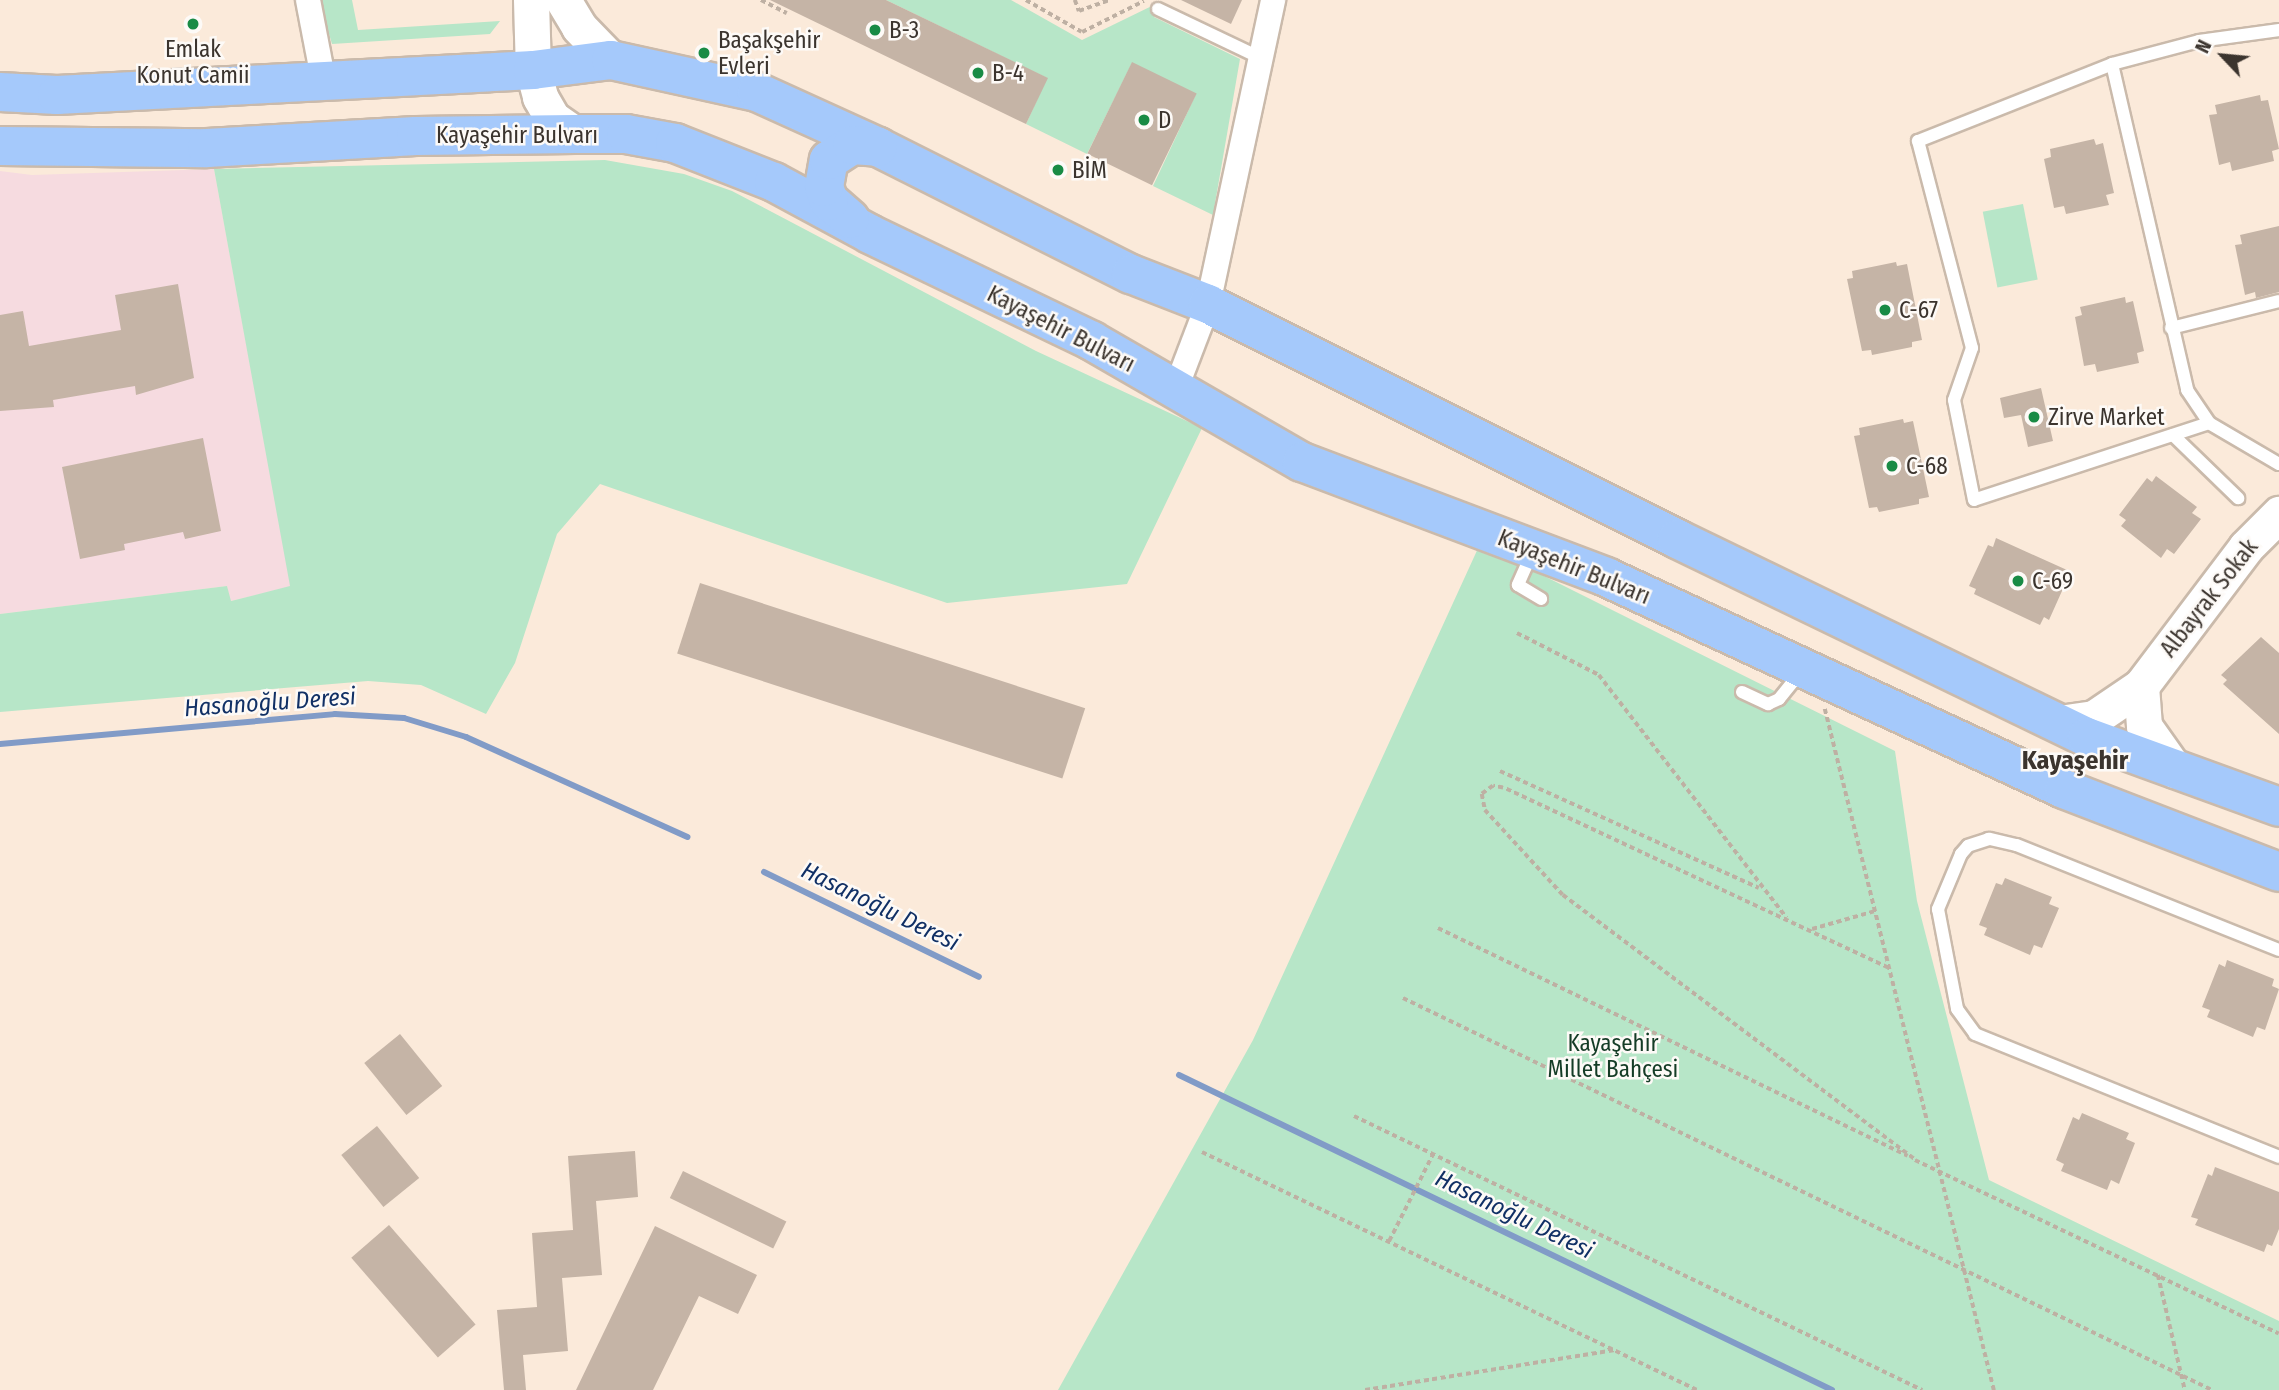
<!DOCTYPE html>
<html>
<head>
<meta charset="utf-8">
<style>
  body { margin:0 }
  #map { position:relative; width:2279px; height:1390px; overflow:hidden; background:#fbeada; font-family:"Fira Sans Condensed",sans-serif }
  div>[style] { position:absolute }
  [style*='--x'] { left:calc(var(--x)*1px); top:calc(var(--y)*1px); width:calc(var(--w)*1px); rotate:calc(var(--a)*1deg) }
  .education>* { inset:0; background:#f6dbe0 }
  .green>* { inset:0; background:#b7e6c8; transform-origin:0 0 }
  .stream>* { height:6px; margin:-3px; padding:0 3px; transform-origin:3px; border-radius:3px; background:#819bc7 }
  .building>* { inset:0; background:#c5b4a6; transform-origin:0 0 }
  .path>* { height:3.5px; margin-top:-1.75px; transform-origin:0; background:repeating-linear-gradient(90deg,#beb0a3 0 5px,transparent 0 8.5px) }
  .roads { filter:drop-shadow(2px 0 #cabaab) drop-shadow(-2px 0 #cabaab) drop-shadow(0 2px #cabaab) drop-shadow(0 -2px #cabaab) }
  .lane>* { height:12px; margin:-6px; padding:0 6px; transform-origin:6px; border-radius:6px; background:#fff }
  .street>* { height:24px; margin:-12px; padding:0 12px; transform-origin:12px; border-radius:12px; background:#fff }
  .secondary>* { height:35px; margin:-17.5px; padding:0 17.5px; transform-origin:17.5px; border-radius:17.5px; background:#fff }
  .primary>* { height:38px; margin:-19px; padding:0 19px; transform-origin:19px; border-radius:19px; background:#a5c9fb }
  .dots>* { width:19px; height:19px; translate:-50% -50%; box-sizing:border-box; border:4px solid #fdfaf7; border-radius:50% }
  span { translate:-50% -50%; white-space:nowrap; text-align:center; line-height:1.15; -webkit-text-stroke:5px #fdfaf7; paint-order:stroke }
  .poi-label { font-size:23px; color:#3b342e }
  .left { translate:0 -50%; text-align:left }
  .street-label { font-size:23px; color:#3b342e }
  .park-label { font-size:23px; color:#143c26 }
  .water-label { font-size:24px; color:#113065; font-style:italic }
  .quarter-label { font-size:26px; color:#3b342e; font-weight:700 }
  .north { position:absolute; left:2188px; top:21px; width:70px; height:70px; -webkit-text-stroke:5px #fdfaf7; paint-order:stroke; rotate:296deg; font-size:19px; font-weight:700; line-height:28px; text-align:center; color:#3b342e }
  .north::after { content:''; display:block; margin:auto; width:24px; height:32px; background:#3b342e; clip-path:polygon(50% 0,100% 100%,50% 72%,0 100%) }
</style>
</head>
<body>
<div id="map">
  <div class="education">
    <i style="clip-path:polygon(214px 169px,291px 587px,230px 601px,227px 586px,0 614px,0 171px,32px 175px)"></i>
  </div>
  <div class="green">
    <i style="clip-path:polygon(319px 0,352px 0,358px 30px,500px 21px,490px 34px,332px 44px)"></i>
    <i style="clip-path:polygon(886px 0,1011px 0,1082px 40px,1162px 1px,1154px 17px,1240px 59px,1213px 215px,1153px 186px,1196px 94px,1132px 63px,1087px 154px,1026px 124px,1047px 78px)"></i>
    <i style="clip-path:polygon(605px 160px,684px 174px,732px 191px,1036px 351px,1202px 428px,1127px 584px,947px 603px,600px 484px,557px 534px,515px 663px,486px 714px,421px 685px,368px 681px,0 712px,0 614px,227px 586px,231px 601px,290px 586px,214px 169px)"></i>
    <i style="left:2023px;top:204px;width:77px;height:41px;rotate:79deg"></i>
    <i style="clip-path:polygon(1480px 544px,1895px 751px,1917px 901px,1989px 1180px,2279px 1321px,2279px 1390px,1058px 1390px,1253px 1040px)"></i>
  </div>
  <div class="stream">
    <i style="--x:0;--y:744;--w:336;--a:-5.1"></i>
    <i style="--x:335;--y:714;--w:69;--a:3.3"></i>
    <i style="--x:404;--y:718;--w:65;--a:17"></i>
    <i style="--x:466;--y:737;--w:243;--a:24.3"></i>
    <i style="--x:764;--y:872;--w:239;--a:26"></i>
    <i style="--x:1179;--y:1075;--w:725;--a:25.75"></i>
  </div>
  <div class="building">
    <i style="clip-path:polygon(770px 0,886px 0,1048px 78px,1026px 124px)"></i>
    <i style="clip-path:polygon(1181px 0,1242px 0,1231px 24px)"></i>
    <i style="left:1132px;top:62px;width:72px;height:102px;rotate:26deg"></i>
    <i style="clip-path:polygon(2260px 95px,2261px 101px,2268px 100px,2279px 149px,2272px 151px,2274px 161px,2232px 171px,2230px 162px,2219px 165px,2209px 115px,2217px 114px,2215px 105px)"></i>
    <i style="clip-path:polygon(2094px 139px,2096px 145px,2103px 143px,2114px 193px,2106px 195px,2109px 205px,2066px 214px,2064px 206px,2054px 208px,2044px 159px,2051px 157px,2050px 149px)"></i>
    <i style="clip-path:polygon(2279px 226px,2279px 292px,2256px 298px,2255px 292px,2245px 295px,2235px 245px,2242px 244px,2240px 235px)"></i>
    <i style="clip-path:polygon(1896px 262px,1897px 266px,1907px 264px,1922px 340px,1912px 342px,1912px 347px,1872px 355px,1871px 350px,1862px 351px,1847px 279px,1853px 278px,1852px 271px)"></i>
    <i style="clip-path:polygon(178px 284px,194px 378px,136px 395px,135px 386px,53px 400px,54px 407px,0 411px,0 315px,23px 311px,29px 346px,121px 330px,115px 295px)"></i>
    <i style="clip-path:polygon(2125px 297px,2126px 303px,2133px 301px,2144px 351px,2137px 353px,2139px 363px,2097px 372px,2095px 364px,2084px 366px,2075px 317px,2082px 315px,2080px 307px)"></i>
    <i style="clip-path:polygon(2041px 388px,2053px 441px,2028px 447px,2021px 415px,2004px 418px,2000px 398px)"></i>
    <i style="clip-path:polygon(1903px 419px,1904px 423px,1913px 421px,1929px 497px,1919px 499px,1919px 504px,1879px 512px,1877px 507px,1869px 508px,1854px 436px,1860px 435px,1859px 428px)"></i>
    <i style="clip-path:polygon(203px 438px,221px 531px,185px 539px,183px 532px,124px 544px,125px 550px,80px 559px,62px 467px)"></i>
    <i style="clip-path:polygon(2156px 476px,2197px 507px,2192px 513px,2201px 519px,2174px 554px,2167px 549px,2161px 558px,2121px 526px,2126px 520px,2119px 515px,2147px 478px,2152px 482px)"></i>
    <i style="clip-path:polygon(1996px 538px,2067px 570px,2062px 579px,2066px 582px,2049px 620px,2044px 617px,2040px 625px,1974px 594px,1976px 589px,1969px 586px,1988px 545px,1993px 547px)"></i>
    <i style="left:700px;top:583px;width:405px;height:74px;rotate:18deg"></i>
    <i style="clip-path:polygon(2261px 637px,2279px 653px,2279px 734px,2223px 684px,2227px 680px,2221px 675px)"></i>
    <i style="clip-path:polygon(2005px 878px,2052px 897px,2049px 904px,2059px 908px,2042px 948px,2034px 945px,2030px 955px,1984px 935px,1987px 928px,1979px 925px,1996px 883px,2002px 885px)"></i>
    <i style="clip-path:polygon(2227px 960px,2274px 979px,2272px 986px,2279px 989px,2265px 1030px,2257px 1027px,2253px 1037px,2207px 1017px,2210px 1010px,2202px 1007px,2219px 964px,2225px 967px)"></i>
    <i style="left:400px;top:1034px;width:67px;height:46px;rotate:51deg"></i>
    <i style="clip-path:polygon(2082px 1113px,2129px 1133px,2126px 1139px,2135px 1143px,2119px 1184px,2111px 1180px,2107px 1190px,2061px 1171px,2064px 1164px,2056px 1160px,2073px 1117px,2079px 1120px)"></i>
    <i style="left:377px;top:1126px;width:67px;height:46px;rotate:51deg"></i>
    <i style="clip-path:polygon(635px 1151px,638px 1197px,596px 1201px,602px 1275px,562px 1278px,568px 1351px,523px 1355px,526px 1390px,504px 1390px,497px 1310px,537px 1307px,532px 1233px,573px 1230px,568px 1156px)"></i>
    <i style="clip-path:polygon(2215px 1167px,2279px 1192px,2279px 1229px,2272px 1246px,2267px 1244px,2264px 1252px,2195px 1225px,2198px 1219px,2191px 1217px,2208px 1174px,2212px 1176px)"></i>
    <i style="left:683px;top:1171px;width:115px;height:30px;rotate:26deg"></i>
    <i style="left:389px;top:1225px;width:132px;height:50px;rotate:49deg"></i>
    <i style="clip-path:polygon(655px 1226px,757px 1275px,738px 1314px,699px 1296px,653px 1390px,576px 1390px)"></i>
  </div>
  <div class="path">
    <i style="--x:761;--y:0;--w:29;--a:27"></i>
    <i style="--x:1026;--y:0;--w:64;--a:29.7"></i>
    <i style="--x:1082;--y:32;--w:69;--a:-26.6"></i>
    <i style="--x:1075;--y:0;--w:12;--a:70"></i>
    <i style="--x:1079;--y:11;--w:32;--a:-20"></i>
    <i style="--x:1517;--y:633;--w:92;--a:27.1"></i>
    <i style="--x:1599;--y:675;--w:307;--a:52.3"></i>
    <i style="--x:1825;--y:709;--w:702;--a:76.06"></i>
    <i style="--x:1500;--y:771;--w:284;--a:24.3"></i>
    <i style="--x:1438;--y:928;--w:522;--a:25.88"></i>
    <i style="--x:1812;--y:929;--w:66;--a:-15.9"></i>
    <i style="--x:1888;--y:968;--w:425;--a:-154.9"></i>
    <i style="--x:1503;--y:788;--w:10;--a:-169"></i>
    <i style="--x:1493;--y:786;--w:14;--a:144"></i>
    <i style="--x:1482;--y:794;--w:16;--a:79"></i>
    <i style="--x:1485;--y:810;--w:115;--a:47.5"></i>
    <i style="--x:1563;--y:895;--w:441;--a:36.9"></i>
    <i style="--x:1403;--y:998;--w:899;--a:25.85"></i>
    <i style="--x:1354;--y:1116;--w:631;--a:25.75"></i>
    <i style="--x:1202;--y:1152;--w:549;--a:25.68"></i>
    <i style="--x:1915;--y:1160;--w:403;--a:25.5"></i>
    <i style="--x:1389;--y:1241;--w:97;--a:-63.2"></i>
    <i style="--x:2158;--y:1275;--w:118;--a:76.8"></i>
    <i style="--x:1365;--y:1390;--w:253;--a:-9.1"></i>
  </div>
  <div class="roads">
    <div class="lane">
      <i style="--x:1158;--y:9;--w:116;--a:25.5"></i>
      <i style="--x:2112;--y:64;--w:335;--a:77"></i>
      <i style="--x:2187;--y:390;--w:40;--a:56"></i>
      <i style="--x:2209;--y:423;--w:81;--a:30.4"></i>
      <i style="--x:2171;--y:328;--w:111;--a:-14"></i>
      <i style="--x:2209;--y:423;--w:247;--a:161.9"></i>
      <i style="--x:1974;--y:500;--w:102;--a:-101.3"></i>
      <i style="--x:1954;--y:400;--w:55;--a:-70.9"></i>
      <i style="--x:1972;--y:348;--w:214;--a:-104.6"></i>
      <i style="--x:1918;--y:141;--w:209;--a:-21.6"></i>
      <i style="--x:2112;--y:64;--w:90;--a:-14.8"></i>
      <i style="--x:2199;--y:41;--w:81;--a:-7.8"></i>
      <i style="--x:2173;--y:435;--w:91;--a:44.1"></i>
      <i style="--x:1532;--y:553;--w:35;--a:114"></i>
      <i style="--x:1518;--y:585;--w:27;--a:31"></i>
      <i style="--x:1742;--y:692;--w:29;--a:25"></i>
      <i style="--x:1768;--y:704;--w:12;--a:-24"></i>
      <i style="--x:1779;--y:699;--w:36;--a:-51"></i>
      <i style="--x:2279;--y:950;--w:283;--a:-158.2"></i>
      <i style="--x:2016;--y:845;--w:28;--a:-167"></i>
      <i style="--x:1989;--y:839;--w:22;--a:162"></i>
      <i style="--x:1968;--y:846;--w:11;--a:131"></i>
      <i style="--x:1961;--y:854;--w:60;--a:112.7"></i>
      <i style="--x:1938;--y:909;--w:102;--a:79.2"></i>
      <i style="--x:1957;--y:1009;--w:31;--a:54"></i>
      <i style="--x:1975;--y:1034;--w:328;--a:22"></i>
    </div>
    <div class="street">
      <i style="--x:308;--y:0;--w:79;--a:79.1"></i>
      <i style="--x:1176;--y:388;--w:90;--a:-69.1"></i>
      <i style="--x:1208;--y:304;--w:311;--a:-77.9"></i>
    </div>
    <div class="secondary">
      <i style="--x:531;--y:0;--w:70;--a:88.4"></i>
      <i style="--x:533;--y:70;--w:28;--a:75"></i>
      <i style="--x:540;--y:97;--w:24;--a:60"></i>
      <i style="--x:552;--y:118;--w:28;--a:35"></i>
      <i style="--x:563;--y:0;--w:31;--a:59"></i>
      <i style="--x:579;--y:27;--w:46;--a:45.9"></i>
      <i style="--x:2141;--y:686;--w:40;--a:85.7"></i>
      <i style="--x:2144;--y:726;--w:54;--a:54.8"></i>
      <i style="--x:2059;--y:723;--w:35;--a:-8"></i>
      <i style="--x:2094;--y:718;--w:57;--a:-34.2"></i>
      <i style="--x:2141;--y:686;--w:174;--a:-52.9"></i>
      <i style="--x:2246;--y:547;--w:47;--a:-45"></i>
    </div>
    <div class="primary">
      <i style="--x:0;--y:92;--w:57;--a:3"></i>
      <i style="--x:57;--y:95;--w:477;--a:-3"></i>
      <i style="--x:533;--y:70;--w:79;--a:-7.3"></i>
      <i style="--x:611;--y:60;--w:149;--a:12.4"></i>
      <i style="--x:757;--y:92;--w:133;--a:24.4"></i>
      <i style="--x:878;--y:147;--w:283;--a:26.7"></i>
      <i style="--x:1131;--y:274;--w:83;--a:21.3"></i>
      <i style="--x:1208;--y:304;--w:525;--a:26.61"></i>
      <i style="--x:1677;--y:539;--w:455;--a:25.8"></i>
      <i style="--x:2087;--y:737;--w:204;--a:20"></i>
      <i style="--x:0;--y:146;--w:207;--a:0.6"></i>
      <i style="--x:207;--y:148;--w:209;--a:-3.3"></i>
      <i style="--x:416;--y:136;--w:159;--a:-0.7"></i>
      <i style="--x:575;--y:134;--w:51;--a:0"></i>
      <i style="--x:626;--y:134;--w:50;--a:10.4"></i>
      <i style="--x:675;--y:143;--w:106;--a:21.5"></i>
      <i style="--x:774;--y:182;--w:109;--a:28.4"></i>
      <i style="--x:870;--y:234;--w:246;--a:25.7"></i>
      <i style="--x:1092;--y:341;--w:242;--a:30"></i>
      <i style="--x:1302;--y:462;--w:325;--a:20.7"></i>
      <i style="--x:1606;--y:577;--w:505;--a:24.84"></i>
      <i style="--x:2064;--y:789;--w:230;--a:21.1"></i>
      <i style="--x:850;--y:219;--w:28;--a:-139"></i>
      <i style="--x:829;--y:201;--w:15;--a:-110"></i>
      <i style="--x:824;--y:187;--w:27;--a:-80"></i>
      <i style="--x:829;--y:160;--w:27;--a:-33"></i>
      <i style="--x:852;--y:145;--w:26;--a:4"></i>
    </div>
  </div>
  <div class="dots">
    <i style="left:193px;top:24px;background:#198b45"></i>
    <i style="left:875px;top:30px;background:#198b45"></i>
    <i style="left:704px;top:53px;background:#198b45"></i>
    <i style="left:978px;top:73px;background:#198b45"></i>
    <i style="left:1144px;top:120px;background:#198b45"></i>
    <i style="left:1058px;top:170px;background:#198b45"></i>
    <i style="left:1885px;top:310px;background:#198b45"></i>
    <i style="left:2034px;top:417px;background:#198b45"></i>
    <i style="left:1892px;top:466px;background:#198b45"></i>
    <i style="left:2018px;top:581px;background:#198b45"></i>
  </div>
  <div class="poi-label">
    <span class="left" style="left:889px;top:30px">B-3</span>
    <span class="left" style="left:718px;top:53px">Başakşehir<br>Evleri</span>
    <span style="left:193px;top:62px">Emlak<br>Konut Camii</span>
    <span class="left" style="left:992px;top:73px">B-4</span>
    <span class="left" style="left:1158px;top:120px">D</span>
    <span class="left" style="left:1072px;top:170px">BİM</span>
    <span class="left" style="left:1899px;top:310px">C-67</span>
    <span class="left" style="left:2048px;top:417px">Zirve Market</span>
    <span class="left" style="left:1906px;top:466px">C-68</span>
    <span class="left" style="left:2032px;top:581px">C-69</span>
  </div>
  <div class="street-label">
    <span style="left:517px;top:135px">Kayaşehir Bulvarı</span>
    <span style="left:1061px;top:329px;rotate:27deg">Kayaşehir Bulvarı</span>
    <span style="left:1574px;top:567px;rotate:22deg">Kayaşehir Bulvarı</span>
    <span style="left:2209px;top:598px;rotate:-52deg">Albayrak Sokak</span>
  </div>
  <div class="park-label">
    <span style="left:1613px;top:1056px">Kayaşehir<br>Millet Bahçesi</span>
  </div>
  <div class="water-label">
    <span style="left:270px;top:703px;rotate:-4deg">Hasanoğlu Deresi</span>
    <span style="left:880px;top:907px;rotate:26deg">Hasanoğlu Deresi</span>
    <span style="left:1514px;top:1215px;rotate:26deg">Hasanoğlu Deresi</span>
  </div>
  <div class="quarter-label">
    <span style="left:2075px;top:761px">Kayaşehir</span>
  </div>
  <div class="north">N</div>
</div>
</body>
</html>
